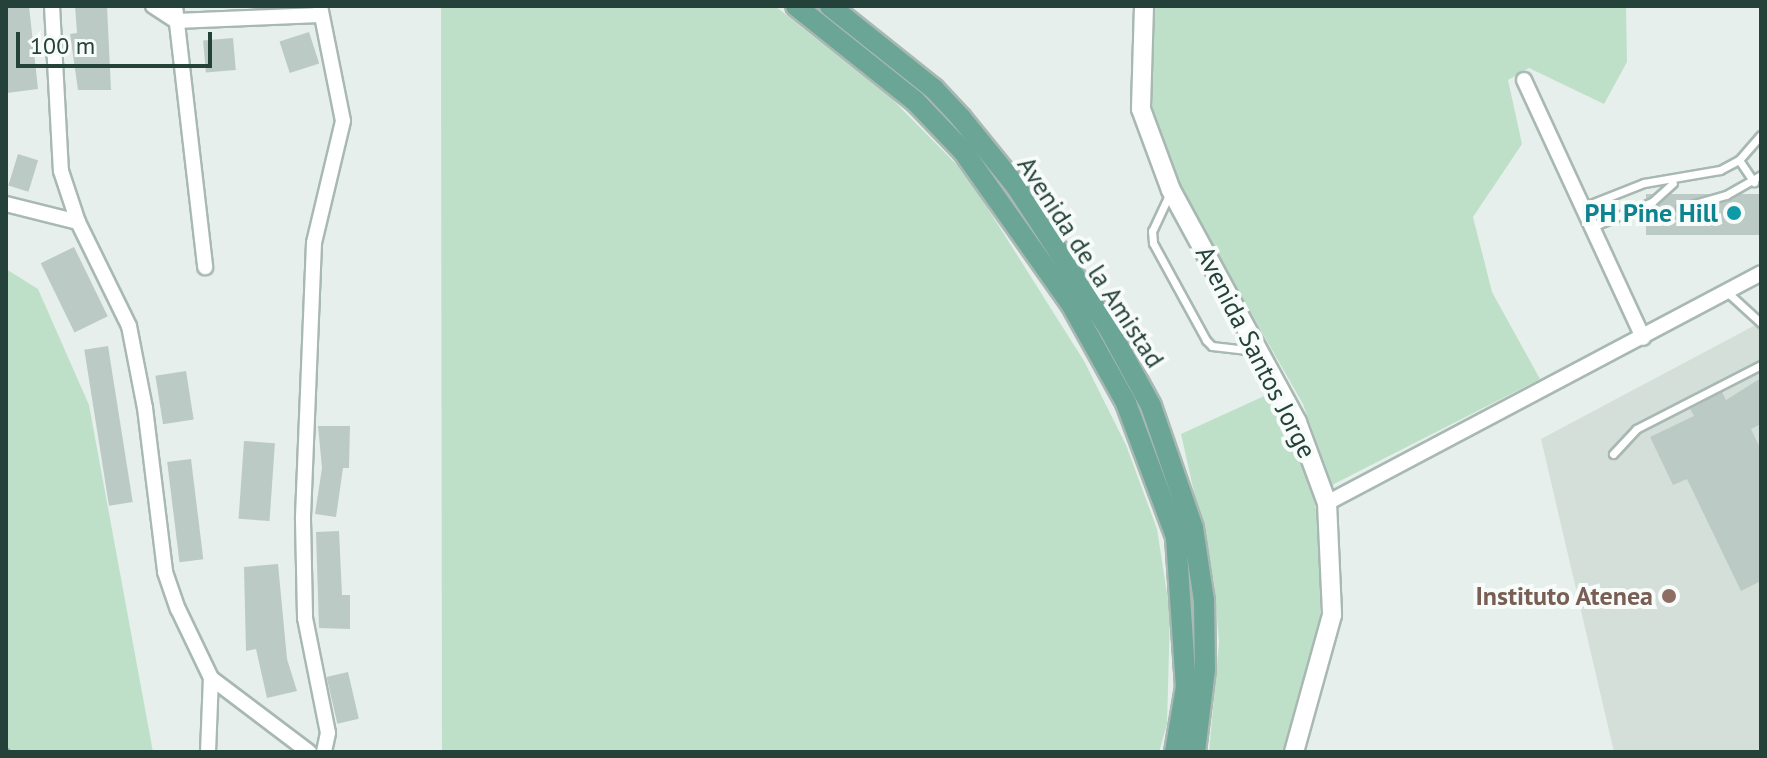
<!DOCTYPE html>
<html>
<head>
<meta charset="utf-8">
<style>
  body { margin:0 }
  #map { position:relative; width:1767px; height:758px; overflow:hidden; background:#e6efeb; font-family:"PT Sans",sans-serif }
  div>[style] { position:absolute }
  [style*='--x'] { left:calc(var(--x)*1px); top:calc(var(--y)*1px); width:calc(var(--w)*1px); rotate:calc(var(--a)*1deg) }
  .built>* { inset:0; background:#d4dfda }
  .green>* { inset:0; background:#bfe0c8 }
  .building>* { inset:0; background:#bbcac4; transform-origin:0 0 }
  .path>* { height:2px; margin-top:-1px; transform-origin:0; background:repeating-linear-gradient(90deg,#86b3a5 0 4px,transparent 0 10px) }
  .roads { filter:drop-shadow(2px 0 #a8b8b2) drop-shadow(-2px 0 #a8b8b2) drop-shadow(0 2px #a8b8b2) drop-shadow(0 -2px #a8b8b2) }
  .service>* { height:7px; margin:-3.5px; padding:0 3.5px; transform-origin:3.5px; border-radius:3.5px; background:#fff }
  .minor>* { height:14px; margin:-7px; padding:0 7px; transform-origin:7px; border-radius:7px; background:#fff }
  .secondary>* { height:18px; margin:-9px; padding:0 9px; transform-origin:9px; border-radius:9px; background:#fff }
  .primary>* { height:20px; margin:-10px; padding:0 10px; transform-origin:10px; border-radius:10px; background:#6aa596 }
  .dots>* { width:22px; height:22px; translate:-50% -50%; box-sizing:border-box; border:4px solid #f7fbf9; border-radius:50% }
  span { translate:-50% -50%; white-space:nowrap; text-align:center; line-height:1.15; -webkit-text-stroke:8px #f7fbf9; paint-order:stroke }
  .culture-label { font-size:26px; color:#0d838f; font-weight:700 }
  .right { translate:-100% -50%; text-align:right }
  .street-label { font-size:26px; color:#24423a }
  .education-label { font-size:26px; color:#785e54; font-weight:700 }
  .frame { position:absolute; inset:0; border:8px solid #24423a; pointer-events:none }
  .scale { position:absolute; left:16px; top:32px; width:196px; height:36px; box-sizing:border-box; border:4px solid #24423a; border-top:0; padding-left:10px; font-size:24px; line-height:28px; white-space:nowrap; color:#24423a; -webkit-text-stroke:6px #f7fbf9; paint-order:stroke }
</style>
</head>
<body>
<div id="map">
  <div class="built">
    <i style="clip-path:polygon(1761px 322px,1761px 752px,1614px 752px,1541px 439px)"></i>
  </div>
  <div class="green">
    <i style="clip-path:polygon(441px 6px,775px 6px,892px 99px,966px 174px,1084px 361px,1126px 445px,1157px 529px,1170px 613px,1167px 724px,1159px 752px,442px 752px)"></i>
    <i style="clip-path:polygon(1150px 6px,1626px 6px,1627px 62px,1604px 104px,1529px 68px,1508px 80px,1522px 144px,1473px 217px,1492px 292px,1540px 379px,1332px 485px,1303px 404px,1178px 185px,1150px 104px)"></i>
    <i style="clip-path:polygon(6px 269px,38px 289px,89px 405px,153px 752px,6px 752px)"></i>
    <i style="clip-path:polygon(1273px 392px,1308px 470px,1323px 543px,1319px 645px,1287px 752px,1209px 752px,1219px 642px,1214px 582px,1181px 434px)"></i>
  </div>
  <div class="building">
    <i style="clip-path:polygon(6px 6px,29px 6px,38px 89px,7px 93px)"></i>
    <i style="clip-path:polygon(75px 6px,107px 6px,111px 90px,78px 90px,70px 34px,77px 33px)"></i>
    <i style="left:309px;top:32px;width:33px;height:31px;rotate:72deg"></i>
    <i style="left:233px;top:38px;width:32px;height:30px;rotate:85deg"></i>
    <i style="left:18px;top:154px;width:21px;height:33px;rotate:17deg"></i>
    <i style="left:1761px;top:194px;width:41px;height:115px;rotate:90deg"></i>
    <i style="left:74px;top:247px;width:77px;height:37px;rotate:64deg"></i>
    <i style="left:108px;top:346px;width:158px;height:24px;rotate:81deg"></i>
    <i style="left:186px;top:371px;width:49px;height:31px;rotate:81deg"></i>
    <i style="clip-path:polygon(1761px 378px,1761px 424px,1751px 429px,1761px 450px,1761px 581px,1741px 591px,1687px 479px,1673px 485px,1650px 437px,1694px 416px,1690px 409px,1722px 392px,1726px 400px)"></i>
    <i style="clip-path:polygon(318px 426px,350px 426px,349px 468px,343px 468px,336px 517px,315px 514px,322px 468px)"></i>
    <i style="left:244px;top:441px;width:31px;height:78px;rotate:4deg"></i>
    <i style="left:191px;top:459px;width:101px;height:24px;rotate:83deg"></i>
    <i style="clip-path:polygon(339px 531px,342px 595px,350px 595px,350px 629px,319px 628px,316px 532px)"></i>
    <i style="clip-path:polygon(278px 564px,287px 659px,297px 691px,267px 698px,256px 649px,246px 651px,244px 567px)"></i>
    <i style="left:348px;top:672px;width:48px;height:22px;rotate:77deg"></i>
  </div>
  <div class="path">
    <i style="--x:6;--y:748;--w:9;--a:27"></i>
  </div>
  <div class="roads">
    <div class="service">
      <i style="--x:1739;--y:160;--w:27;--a:56"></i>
      <i style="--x:1169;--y:195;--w:40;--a:115"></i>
      <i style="--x:1152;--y:231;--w:12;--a:85"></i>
      <i style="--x:1153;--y:243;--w:111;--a:61.3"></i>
      <i style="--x:1206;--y:340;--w:8;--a:45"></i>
      <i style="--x:1212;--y:346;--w:44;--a:6.5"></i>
      <i style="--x:1583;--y:207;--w:66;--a:-21.5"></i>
      <i style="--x:1644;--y:183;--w:77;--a:-9.7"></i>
      <i style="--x:1720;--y:170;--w:21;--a:-28"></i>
      <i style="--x:1739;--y:160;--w:33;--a:-49"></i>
      <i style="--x:1680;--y:208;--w:48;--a:-15.8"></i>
      <i style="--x:1726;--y:195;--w:40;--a:-29.7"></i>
      <i style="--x:1592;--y:227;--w:65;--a:-22.6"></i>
      <i style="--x:1652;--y:202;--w:28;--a:-42"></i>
      <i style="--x:1727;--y:292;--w:46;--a:42.4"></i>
      <i style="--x:1613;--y:454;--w:34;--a:-47"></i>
      <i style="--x:1636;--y:429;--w:140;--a:-27.1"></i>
    </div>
    <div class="minor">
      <i style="--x:52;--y:6;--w:165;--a:86.9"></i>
      <i style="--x:61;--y:171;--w:54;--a:71.6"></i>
      <i style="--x:78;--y:222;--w:116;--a:63.9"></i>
      <i style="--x:129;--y:326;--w:84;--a:79"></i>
      <i style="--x:145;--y:408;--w:165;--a:83"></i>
      <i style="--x:165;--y:572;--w:39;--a:71"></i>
      <i style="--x:178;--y:609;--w:76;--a:64.4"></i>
      <i style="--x:211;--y:678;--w:123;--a:37.1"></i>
      <i style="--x:153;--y:6;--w:27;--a:33"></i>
      <i style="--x:176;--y:21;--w:144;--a:-2.4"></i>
      <i style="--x:175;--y:6;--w:263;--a:83.4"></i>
      <i style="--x:320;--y:6;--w:117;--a:78.7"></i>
      <i style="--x:343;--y:121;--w:125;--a:103.4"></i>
      <i style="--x:314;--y:243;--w:277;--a:92.3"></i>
      <i style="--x:303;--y:520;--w:98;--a:88.8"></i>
      <i style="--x:305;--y:618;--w:117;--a:78.7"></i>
      <i style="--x:328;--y:733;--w:19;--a:102"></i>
      <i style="--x:1524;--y:80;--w:284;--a:65.2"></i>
      <i style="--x:6;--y:204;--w:74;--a:14"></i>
      <i style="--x:1327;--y:503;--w:491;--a:-27.9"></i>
      <i style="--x:208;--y:752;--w:74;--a:-87.7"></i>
    </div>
    <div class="secondary">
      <i style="--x:1144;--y:6;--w:103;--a:91.7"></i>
      <i style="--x:1141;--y:109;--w:86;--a:69.7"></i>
      <i style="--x:1171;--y:190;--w:264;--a:61.5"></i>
      <i style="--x:1297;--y:422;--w:86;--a:69.7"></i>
      <i style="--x:1327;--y:503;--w:112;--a:87.4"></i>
      <i style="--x:1332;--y:615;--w:142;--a:105.5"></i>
    </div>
    <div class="primary">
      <i style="--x:796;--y:6;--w:152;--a:38.6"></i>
      <i style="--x:915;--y:101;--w:69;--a:46.2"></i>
      <i style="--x:963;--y:151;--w:187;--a:54.8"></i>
      <i style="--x:1071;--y:304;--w:113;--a:60.9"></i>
      <i style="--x:1126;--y:403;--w:143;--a:69.5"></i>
      <i style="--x:1176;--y:537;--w:150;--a:86.2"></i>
      <i style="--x:1186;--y:687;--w:66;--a:99.6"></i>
      <i style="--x:830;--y:6;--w:133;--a:38.6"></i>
      <i style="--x:934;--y:89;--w:40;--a:47"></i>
      <i style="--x:961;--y:118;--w:87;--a:51"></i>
      <i style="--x:1016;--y:186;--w:168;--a:56.9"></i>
      <i style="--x:1108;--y:327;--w:90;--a:61.4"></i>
      <i style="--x:1151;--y:406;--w:129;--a:71"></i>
      <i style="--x:1193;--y:528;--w:74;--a:81.4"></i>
      <i style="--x:1204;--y:601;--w:68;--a:89.2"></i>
      <i style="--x:1205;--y:669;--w:84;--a:96.9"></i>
    </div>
  </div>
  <div class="dots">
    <i style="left:1734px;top:213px;background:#0f9aa8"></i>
    <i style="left:1669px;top:596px;background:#8d6e63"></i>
  </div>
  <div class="culture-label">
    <span class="right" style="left:1718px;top:213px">PH Pine Hill</span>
  </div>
  <div class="street-label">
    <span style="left:1091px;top:262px;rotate:57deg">Avenida de la Amistad</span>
    <span style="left:1256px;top:352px;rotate:63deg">Avenida Santos Jorge</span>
  </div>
  <div class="education-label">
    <span class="right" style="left:1653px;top:596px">Instituto Atenea</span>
  </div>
  <div class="frame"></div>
  <div class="scale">100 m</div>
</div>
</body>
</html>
